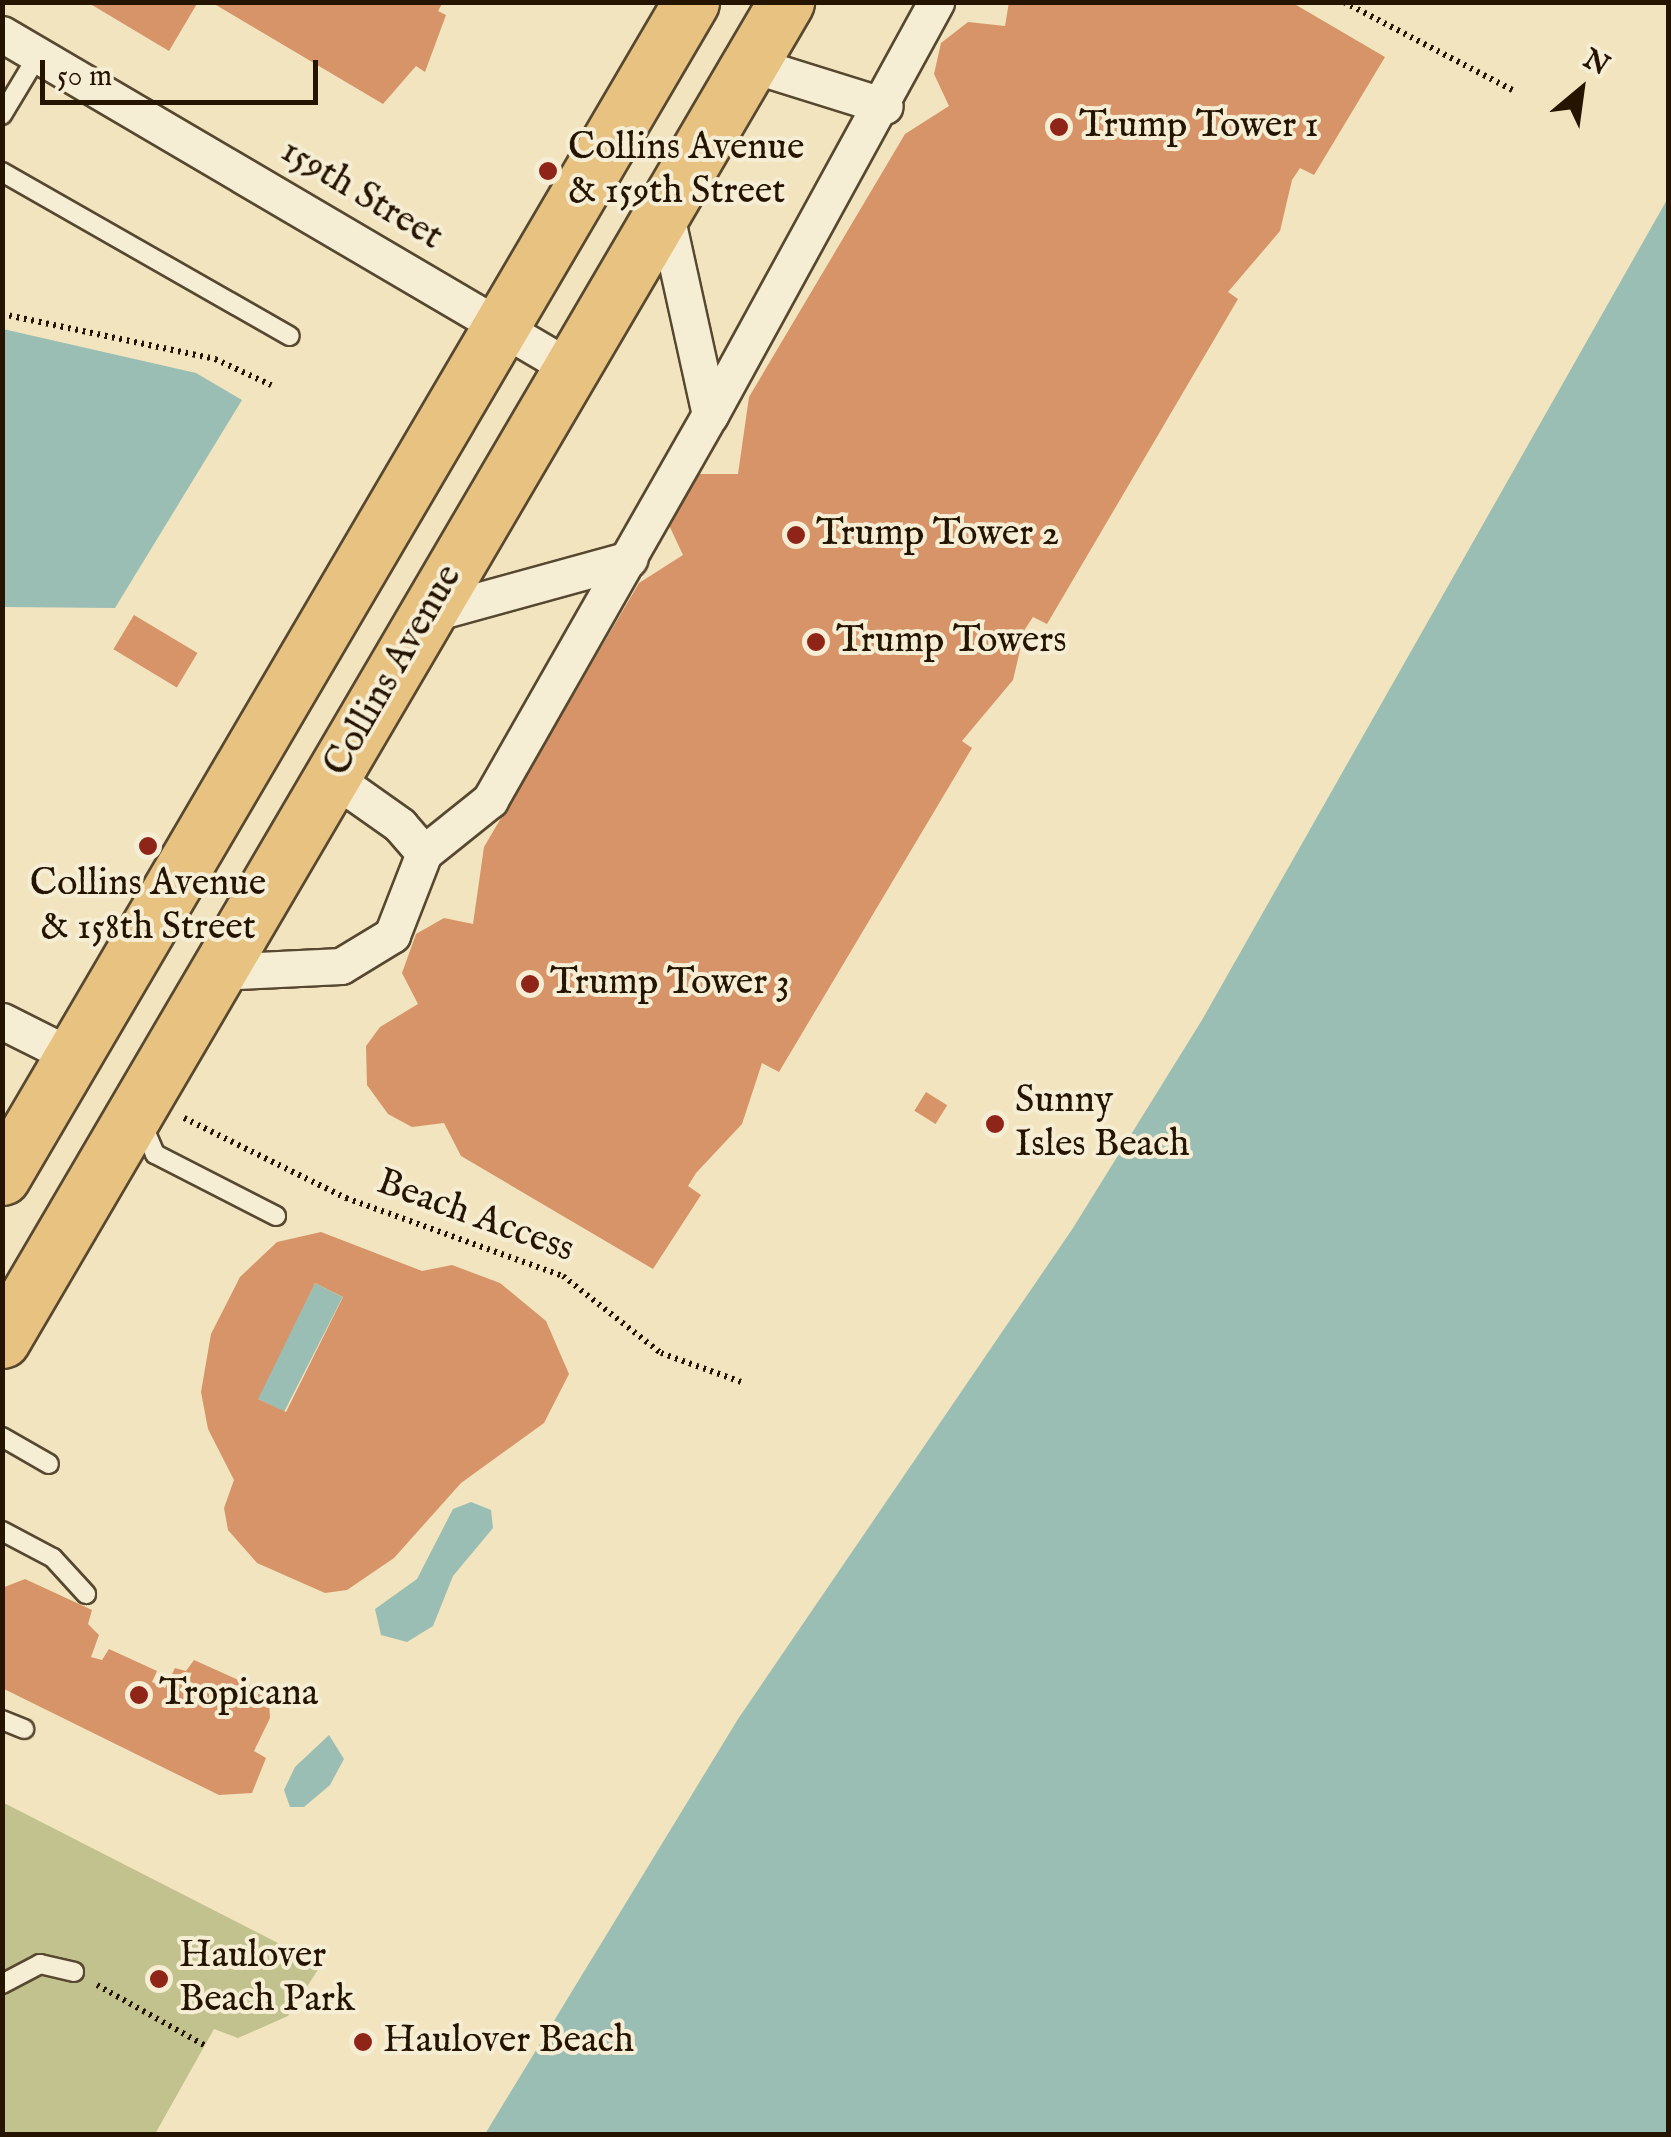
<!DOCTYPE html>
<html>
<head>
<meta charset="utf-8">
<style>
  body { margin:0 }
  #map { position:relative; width:1671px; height:2137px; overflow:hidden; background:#f1e4bf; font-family:"IM FELL English",serif }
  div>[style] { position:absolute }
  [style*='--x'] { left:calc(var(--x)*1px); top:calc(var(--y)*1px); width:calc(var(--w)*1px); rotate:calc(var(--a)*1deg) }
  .green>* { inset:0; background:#c1c28d }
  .water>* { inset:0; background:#9bbeb4; transform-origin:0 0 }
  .building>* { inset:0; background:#d79468; transform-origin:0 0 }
  .path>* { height:6px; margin-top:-3px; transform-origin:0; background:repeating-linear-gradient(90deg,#241400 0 2.5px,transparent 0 7.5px) }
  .roads { filter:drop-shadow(2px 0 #574830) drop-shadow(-2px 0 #574830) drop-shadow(0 2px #574830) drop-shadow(0 -2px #574830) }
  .lane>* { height:18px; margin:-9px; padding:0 9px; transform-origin:9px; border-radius:9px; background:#f6edd5 }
  .street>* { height:35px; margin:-17.5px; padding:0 17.5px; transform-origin:17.5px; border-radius:17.5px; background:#f6edd5 }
  .primary>* { height:55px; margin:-27.5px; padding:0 27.5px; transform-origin:27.5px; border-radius:27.5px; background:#e8c280 }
  .dots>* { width:28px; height:28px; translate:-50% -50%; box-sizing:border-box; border:5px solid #f6edd5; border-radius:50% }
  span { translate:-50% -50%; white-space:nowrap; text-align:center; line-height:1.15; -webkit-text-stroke:8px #f6edd5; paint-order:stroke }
  .poi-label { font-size:38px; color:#241400 }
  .left { translate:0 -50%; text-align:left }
  .street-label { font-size:38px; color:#241400 }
  .frame { position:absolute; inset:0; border:5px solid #241400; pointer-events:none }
  .north { position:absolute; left:1531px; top:40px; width:100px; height:100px; -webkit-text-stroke:8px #f6edd5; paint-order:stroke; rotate:29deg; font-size:28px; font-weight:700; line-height:40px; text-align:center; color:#241400 }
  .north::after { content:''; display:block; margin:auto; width:35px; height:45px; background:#241400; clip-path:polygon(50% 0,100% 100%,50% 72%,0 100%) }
  .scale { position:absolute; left:40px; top:60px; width:278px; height:45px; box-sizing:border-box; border:5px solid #241400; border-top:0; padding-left:12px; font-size:30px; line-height:35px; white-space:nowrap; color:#241400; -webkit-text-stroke:8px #f6edd5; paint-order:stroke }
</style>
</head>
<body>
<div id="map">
  <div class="green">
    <i style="clip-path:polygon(2px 1802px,321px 1965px,288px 2016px,238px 2038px,214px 2029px,155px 2134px,3px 2134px)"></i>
  </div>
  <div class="water">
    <i style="clip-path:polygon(1668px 198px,1668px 2134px,485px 2134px,738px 1719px,1073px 1228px,1202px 1020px)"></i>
    <i style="clip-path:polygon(3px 329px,196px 373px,242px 400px,115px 608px,3px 607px)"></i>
    <i style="left:315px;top:1283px;width:31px;height:129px;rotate:27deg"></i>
    <i style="clip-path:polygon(471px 1502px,491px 1510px,493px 1528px,453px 1576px,433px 1626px,407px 1642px,381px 1635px,375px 1609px,417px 1579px,453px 1509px)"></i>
    <i style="clip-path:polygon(329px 1735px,344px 1759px,330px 1785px,304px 1807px,290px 1807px,284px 1790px,295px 1767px)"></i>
  </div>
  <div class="building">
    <i style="clip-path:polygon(87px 2px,198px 2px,169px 51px)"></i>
    <i style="clip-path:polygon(211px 2px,443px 2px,438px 11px,446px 15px,425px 72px,416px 66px,383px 104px)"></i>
    <i style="clip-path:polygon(1009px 2px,1291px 2px,1385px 57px,1314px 175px,1300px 168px,1292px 180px,1280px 231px,1228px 292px,1238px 299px,1047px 624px,1033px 617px,1025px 629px,1013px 680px,962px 741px,972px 748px,779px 1072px,762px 1063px,742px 1124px,696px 1173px,688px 1186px,701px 1195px,653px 1269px,461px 1156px,444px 1123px,412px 1127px,388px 1114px,367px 1085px,366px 1046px,380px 1027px,418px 1004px,402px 973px,416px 934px,444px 918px,473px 924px,484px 847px,639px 583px,683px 555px,668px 523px,694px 474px,738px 474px,749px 397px,905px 134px,949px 106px,934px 74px,941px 43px,968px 22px,1005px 26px)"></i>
    <i style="left:134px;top:615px;width:74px;height:40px;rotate:31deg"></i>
    <i style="left:926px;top:1092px;width:25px;height:22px;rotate:32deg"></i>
    <i style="clip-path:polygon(evenodd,321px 1232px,422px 1271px,452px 1265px,500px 1283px,546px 1321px,569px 1374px,544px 1423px,461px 1483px,394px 1558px,347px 1590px,325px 1593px,257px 1563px,228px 1530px,224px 1508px,234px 1480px,208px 1429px,201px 1392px,211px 1334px,240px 1277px,277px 1242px,321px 1232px,315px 1283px,343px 1297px,286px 1412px,258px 1399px,315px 1283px)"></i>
    <i style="clip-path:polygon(25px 1579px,92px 1610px,88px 1624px,99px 1635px,91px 1657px,102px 1660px,109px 1649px,157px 1671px,152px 1682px,165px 1688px,175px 1668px,186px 1671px,194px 1660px,254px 1687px,269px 1702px,270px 1718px,254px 1751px,266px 1758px,252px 1793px,219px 1795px,2px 1688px,2px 1588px)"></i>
  </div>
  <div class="path">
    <i style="--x:1344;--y:2;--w:190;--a:27.6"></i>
    <i style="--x:2;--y:314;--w:218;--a:11.9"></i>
    <i style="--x:215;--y:359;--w:62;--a:24.9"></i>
    <i style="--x:184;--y:1118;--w:181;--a:26.3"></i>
    <i style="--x:346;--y:1198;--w:231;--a:19.8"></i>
    <i style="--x:563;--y:1276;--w:125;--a:38.2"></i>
    <i style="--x:661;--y:1353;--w:85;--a:19.9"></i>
    <i style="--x:97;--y:1985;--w:123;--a:29.3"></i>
  </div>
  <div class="roads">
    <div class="lane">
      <i style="--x:2;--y:115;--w:70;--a:-59"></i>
      <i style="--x:2;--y:172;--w:331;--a:29.7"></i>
      <i style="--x:141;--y:1121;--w:36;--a:67"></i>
      <i style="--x:155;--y:1154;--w:136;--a:27.1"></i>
      <i style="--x:2;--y:1437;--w:54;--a:29.9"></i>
      <i style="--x:2;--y:1531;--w:58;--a:27.9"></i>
      <i style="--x:53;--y:1558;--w:49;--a:47.5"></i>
      <i style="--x:2;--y:1720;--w:24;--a:22"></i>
      <i style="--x:2;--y:1984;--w:43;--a:-27.8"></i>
      <i style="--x:40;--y:1964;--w:35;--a:13"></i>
    </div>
    <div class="street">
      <i style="--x:2;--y:34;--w:661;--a:30.44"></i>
      <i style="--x:750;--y:64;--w:141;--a:17.3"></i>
      <i style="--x:710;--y:415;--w:471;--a:-61.3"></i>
      <i style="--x:426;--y:615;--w:211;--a:-15.4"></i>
      <i style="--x:424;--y:853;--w:85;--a:-38.8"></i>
      <i style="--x:490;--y:800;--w:443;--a:-60.3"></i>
      <i style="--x:710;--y:415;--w:210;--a:-102.4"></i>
      <i style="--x:217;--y:972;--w:124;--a:-2.8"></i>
      <i style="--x:341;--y:966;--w:60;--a:-31.3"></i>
      <i style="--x:392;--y:935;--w:88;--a:-68.7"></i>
      <i style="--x:424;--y:853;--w:37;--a:-131"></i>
      <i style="--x:400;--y:825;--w:83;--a:-144.8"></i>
      <i style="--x:2;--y:1021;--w:80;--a:26.6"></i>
    </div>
    <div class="primary">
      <i style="--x:2;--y:1177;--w:1362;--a:-59.61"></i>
      <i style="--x:2;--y:1340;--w:1551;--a:-59.63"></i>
    </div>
  </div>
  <div class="dots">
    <i style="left:1059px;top:127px;background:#8f2418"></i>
    <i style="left:548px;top:171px;background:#8f2418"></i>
    <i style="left:796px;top:535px;background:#8f2418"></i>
    <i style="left:816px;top:642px;background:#8f2418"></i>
    <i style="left:148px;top:846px;background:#8f2418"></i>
    <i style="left:530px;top:984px;background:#8f2418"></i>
    <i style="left:995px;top:1124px;background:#8f2418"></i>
    <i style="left:139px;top:1695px;background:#8f2418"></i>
    <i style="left:159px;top:1979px;background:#8f2418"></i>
    <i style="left:363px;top:2042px;background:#8f2418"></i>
  </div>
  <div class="poi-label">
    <span class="left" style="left:1079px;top:127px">Trump Tower 1</span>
    <span class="left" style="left:568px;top:171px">Collins Avenue<br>&amp; 159th Street</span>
    <span class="left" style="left:816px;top:535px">Trump Tower 2</span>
    <span class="left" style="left:836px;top:642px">Trump Towers</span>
    <span style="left:148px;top:907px">Collins Avenue<br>&amp; 158th Street</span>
    <span class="left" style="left:550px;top:984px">Trump Tower 3</span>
    <span class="left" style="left:1015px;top:1124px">Sunny<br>Isles Beach</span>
    <span class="left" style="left:159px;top:1695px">Tropicana</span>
    <span class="left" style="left:179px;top:1979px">Haulover<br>Beach Park</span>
    <span class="left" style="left:383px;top:2042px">Haulover Beach</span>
  </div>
  <div class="street-label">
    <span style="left:361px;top:195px;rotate:31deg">159th Street</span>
    <span style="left:394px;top:671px;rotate:-60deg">Collins Avenue</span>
    <span style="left:475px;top:1217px;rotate:20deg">Beach Access</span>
  </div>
  <div class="frame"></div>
  <div class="north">N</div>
  <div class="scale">50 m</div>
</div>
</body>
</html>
